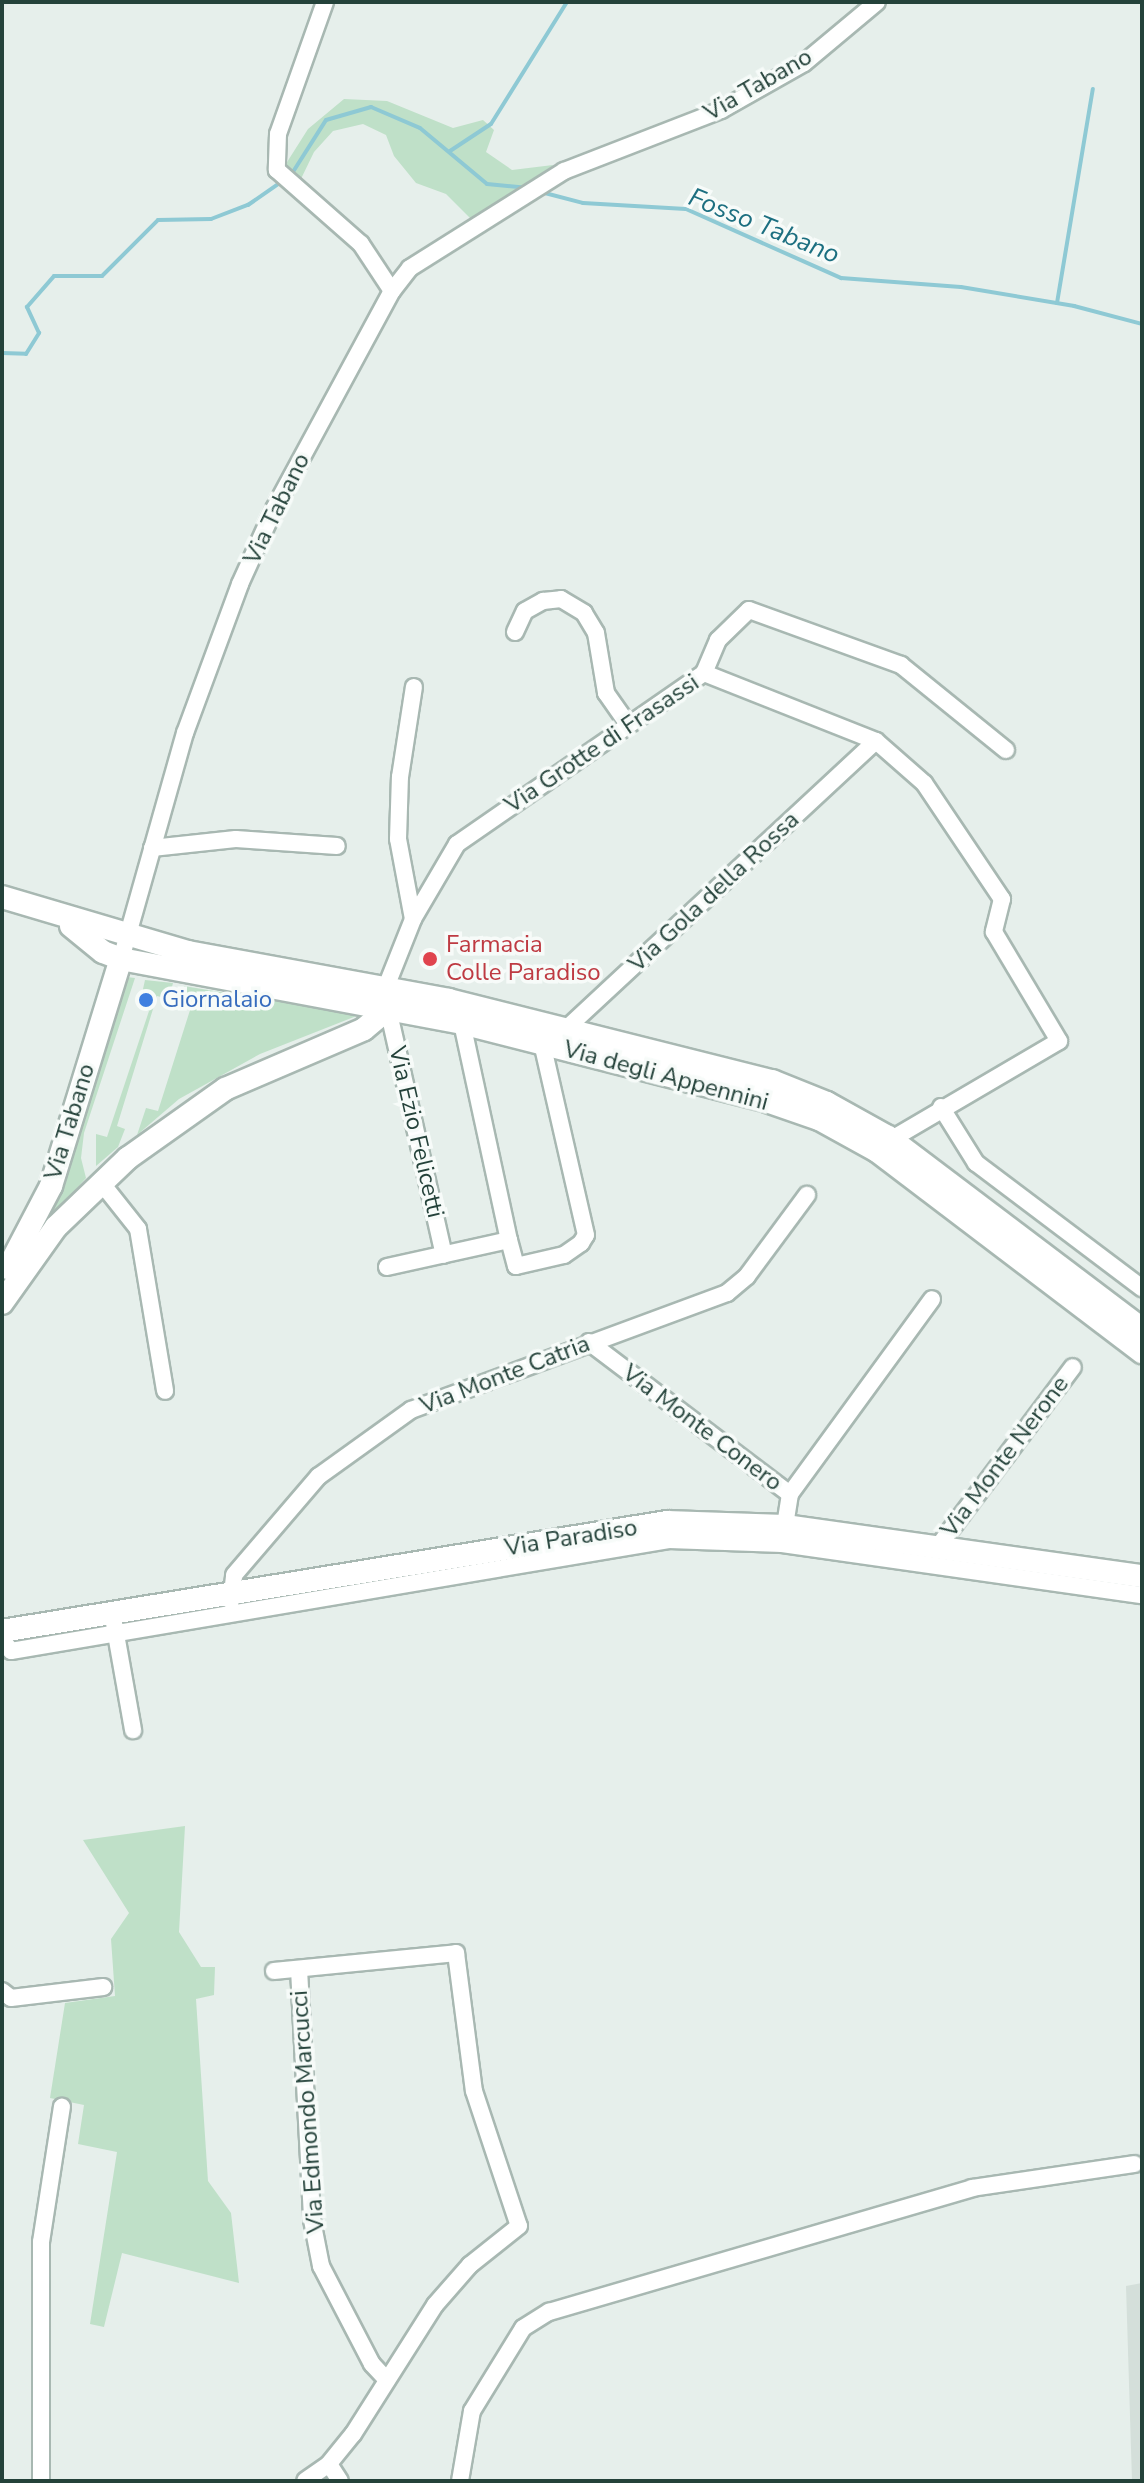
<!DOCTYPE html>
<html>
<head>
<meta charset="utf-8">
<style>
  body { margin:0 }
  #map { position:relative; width:1144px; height:2483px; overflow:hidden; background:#e6efeb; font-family:"Nunito Sans",sans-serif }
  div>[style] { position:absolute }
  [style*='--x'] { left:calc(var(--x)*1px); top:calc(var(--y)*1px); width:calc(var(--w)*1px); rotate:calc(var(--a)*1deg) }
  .built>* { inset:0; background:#d4dfda }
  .green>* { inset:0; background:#bfe0c8 }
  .stream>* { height:4px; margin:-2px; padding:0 2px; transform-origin:2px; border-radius:2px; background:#8ec9d4 }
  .roads { filter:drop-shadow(2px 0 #a8b8b2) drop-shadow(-2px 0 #a8b8b2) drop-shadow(0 2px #a8b8b2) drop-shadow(0 -2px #a8b8b2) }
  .street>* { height:16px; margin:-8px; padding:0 8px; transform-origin:8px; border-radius:8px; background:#fff }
  .secondary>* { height:22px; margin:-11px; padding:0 11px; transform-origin:11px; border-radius:11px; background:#fff }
  .dots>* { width:22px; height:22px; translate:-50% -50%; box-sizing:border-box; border:4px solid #f7fbf9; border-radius:50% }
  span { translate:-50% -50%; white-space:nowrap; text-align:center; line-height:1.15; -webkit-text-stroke:7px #f7fbf9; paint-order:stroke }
  .street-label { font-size:24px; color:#24423a }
  .health-label { font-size:24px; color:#be3a42 }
  .left { translate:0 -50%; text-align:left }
  .shop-label { font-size:24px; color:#366cbe }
  .water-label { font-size:26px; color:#1c6f80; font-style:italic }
  .frame { position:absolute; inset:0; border:4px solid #24423a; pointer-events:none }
</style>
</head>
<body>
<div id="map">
  <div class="built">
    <i style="clip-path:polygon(1142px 2283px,1142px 2481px,1132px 2481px,1126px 2286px)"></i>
  </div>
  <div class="green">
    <i style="clip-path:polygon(344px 99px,387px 101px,453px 128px,483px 120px,494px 130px,486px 152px,512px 170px,553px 165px,538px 183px,474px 222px,446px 194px,416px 183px,394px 156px,386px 135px,363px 124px,333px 131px,314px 152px,299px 183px,282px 170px,308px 129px)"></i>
    <i style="clip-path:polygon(127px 977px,135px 978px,84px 1133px,81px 1158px,86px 1178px,41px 1229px,59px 1193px)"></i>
    <i style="clip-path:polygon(145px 980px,173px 983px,169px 999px,157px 996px,117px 1126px,125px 1129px,118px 1147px,96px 1166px,96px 1134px,107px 1137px,149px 1011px,139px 1007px)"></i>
    <i style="clip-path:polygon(184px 986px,359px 1015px,260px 1054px,179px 1099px,137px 1135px,146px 1108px,158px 1111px,191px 1007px,180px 1003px)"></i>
    <i style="clip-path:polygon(185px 1826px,179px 1932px,201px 1967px,215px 1967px,214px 1995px,196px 1999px,208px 2181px,231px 2213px,239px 2283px,122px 2253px,104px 2327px,90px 2324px,117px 2152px,78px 2144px,84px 2105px,50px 2098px,65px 2003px,115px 1996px,111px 1939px,129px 1913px,83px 1840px)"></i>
  </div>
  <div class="stream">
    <i style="--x:450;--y:151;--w:49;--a:-33.4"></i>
    <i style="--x:491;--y:124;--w:144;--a:-58.1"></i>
    <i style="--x:291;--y:175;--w:65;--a:-57.5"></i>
    <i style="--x:326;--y:120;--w:47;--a:-16.1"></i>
    <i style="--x:371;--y:107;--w:53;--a:23.2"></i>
    <i style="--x:420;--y:128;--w:87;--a:39.9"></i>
    <i style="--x:487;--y:184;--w:42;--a:5.4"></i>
    <i style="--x:541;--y:192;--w:43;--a:14.7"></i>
    <i style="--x:583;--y:203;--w:103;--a:3.3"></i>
    <i style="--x:686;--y:209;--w:170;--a:24"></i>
    <i style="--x:841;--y:278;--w:120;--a:4.3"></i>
    <i style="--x:961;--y:287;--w:115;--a:9.5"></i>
    <i style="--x:1074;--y:306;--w:70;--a:14.8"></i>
    <i style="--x:1057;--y:303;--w:217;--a:-80.5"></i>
    <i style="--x:2;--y:353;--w:24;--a:2"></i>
    <i style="--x:26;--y:354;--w:25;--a:-58"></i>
    <i style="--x:39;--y:333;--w:29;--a:-115"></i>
    <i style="--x:27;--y:307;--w:41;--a:-48.9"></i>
    <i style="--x:54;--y:276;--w:48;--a:0"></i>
    <i style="--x:102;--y:276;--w:79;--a:-45"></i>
    <i style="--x:158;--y:220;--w:53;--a:-1.1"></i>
    <i style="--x:211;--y:219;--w:40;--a:-21"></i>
    <i style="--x:248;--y:205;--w:44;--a:-34.8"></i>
  </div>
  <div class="roads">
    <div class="street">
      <i style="--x:325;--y:2;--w:140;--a:109.6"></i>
      <i style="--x:278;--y:134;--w:36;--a:92"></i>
      <i style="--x:277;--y:170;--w:112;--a:41.4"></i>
      <i style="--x:361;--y:244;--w:56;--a:56.6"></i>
      <i style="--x:515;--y:632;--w:23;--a:-65"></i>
      <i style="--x:525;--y:611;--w:21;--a:-29"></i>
      <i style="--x:543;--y:601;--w:18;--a:-6"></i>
      <i style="--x:561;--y:599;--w:27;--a:31"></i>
      <i style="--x:584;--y:613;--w:23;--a:59"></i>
      <i style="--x:596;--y:633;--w:61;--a:80.5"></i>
      <i style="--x:606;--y:693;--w:39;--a:55"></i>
      <i style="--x:704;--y:673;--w:36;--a:-67"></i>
      <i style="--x:718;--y:640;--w:43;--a:-44.1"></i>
      <i style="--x:749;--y:610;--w:162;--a:19.9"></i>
      <i style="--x:901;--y:665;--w:135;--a:39"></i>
      <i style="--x:152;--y:848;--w:84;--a:-6.1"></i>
      <i style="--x:236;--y:839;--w:101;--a:4"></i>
      <i style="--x:413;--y:919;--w:87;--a:-59.6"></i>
      <i style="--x:457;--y:844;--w:300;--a:-34.7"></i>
      <i style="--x:704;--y:673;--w:185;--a:21.6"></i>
      <i style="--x:876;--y:741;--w:64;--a:41.2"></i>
      <i style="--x:924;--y:783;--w:140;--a:56.1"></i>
      <i style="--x:1002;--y:899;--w:34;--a:104"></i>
      <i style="--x:994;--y:932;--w:127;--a:59.2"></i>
      <i style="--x:1059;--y:1041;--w:205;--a:149.6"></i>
      <i style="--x:121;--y:959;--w:235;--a:-74.2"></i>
      <i style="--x:185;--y:733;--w:159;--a:-69.7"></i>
      <i style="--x:240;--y:584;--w:82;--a:-65.6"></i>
      <i style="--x:274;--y:509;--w:248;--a:-61.6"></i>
      <i style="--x:392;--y:291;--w:29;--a:-52"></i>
      <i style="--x:410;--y:268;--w:182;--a:-32.2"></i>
      <i style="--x:564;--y:171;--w:168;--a:-21.2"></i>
      <i style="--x:721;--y:110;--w:95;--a:-29.5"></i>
      <i style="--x:804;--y:63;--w:95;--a:-39.9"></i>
      <i style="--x:386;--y:987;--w:73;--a:-68.3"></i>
      <i style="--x:413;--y:919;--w:81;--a:-100.6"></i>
      <i style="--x:398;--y:839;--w:62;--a:-88.2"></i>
      <i style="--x:400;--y:777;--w:91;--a:-81.2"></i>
      <i style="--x:388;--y:1009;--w:252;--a:77.2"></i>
      <i style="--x:462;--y:1023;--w:222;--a:77.8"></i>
      <i style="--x:564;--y:1036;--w:10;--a:-66"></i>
      <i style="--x:568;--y:1027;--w:420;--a:-42.9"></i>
      <i style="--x:941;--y:1107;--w:66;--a:58"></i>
      <i style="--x:976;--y:1163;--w:208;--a:37"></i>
      <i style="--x:100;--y:1181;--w:61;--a:51.6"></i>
      <i style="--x:138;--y:1229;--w:164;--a:80.5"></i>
      <i style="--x:387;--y:1267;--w:125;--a:-12.5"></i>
      <i style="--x:509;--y:1240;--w:27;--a:75"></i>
      <i style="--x:516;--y:1266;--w:49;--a:-12.9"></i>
      <i style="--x:564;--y:1255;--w:21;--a:-35"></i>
      <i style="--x:581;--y:1243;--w:9;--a:-58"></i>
      <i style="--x:586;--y:1235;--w:197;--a:-102.9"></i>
      <i style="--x:589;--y:1342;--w:252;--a:37.1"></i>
      <i style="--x:790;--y:1494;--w:32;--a:99"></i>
      <i style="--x:790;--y:1494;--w:241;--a:-53.9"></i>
      <i style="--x:937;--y:1548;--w:226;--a:-53.1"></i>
      <i style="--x:231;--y:1601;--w:26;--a:-83"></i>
      <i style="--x:234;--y:1575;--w:130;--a:-49.4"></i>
      <i style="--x:319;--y:1476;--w:113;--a:-35.7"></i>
      <i style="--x:411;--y:1410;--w:337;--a:-20.3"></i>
      <i style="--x:727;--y:1293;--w:26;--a:-40"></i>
      <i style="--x:747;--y:1276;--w:101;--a:-53.5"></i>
      <i style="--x:114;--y:1623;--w:109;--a:79.9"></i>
      <i style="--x:2;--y:1639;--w:15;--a:53"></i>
      <i style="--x:11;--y:1651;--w:667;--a:-9.58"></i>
      <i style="--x:669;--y:1540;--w:113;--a:2"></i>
      <i style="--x:782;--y:1544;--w:364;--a:8.1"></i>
      <i style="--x:299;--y:1969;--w:251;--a:87"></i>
      <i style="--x:312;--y:2220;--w:47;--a:78.9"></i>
      <i style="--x:321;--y:2266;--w:110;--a:62.5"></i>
      <i style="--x:372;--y:2364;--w:22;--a:47"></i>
      <i style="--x:274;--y:1971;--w:183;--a:-5.6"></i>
      <i style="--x:456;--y:1953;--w:139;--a:82.6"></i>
      <i style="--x:474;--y:2091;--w:142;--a:71.6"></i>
      <i style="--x:519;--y:2226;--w:63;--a:141.5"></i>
      <i style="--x:470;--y:2265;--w:53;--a:131.2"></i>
      <i style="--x:435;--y:2305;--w:153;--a:122.4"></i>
      <i style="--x:353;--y:2434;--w:38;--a:129"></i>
      <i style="--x:329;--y:2464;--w:29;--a:145"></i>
      <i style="--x:2;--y:1991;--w:11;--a:38"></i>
      <i style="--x:11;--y:1998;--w:93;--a:-6.8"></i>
      <i style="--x:329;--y:2464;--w:20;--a:57"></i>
      <i style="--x:41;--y:2481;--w:239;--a:-90"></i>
      <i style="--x:41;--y:2242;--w:137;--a:-81.2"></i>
      <i style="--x:460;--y:2481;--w:71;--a:-80.3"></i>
      <i style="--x:472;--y:2411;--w:97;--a:-58.4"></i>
      <i style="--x:523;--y:2328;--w:31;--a:-32"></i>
      <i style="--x:549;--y:2312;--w:441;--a:-16.3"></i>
      <i style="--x:972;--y:2188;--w:164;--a:-8.4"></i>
    </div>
    <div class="secondary">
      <i style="--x:2;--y:897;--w:194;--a:16.5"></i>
      <i style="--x:188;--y:952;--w:265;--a:10.4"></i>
      <i style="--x:449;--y:1000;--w:333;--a:14.1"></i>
      <i style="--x:772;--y:1081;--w:59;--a:21.8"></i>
      <i style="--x:827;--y:1103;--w:70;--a:29.1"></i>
      <i style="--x:888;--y:1137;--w:318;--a:37.1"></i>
      <i style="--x:71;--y:926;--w:41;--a:39.1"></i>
      <i style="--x:103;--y:952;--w:19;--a:21"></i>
      <i style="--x:121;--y:959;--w:347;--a:10.6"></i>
      <i style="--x:462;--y:1023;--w:315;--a:14.3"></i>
      <i style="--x:767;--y:1101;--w:55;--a:19.1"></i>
      <i style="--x:819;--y:1119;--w:66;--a:28.9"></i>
      <i style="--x:877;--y:1151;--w:333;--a:37.2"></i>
      <i style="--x:8;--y:1268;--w:93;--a:-62.3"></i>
      <i style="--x:51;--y:1186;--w:238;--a:-72.9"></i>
      <i style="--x:2;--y:1303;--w:93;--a:-54.6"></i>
      <i style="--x:56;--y:1227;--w:100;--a:-43.8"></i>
      <i style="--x:128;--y:1158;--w:119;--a:-35.4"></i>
      <i style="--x:225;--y:1089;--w:151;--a:-23.3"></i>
      <i style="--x:364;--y:1029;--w:31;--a:-40"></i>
      <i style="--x:388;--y:1009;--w:7;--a:-98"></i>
      <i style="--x:2;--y:1631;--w:674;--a:-9.31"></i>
      <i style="--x:667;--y:1522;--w:118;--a:1.9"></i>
      <i style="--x:785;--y:1526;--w:360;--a:8"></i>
    </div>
  </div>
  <div class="dots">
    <i style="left:430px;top:959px;background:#e0444e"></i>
    <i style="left:146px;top:1000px;background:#3f7fe0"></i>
  </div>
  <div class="street-label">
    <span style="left:758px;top:85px;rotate:-30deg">Via Tabano</span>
    <span style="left:277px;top:509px;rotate:-64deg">Via Tabano</span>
    <span style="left:602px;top:744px;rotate:-34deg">Via Grotte di Frasassi</span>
    <span style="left:714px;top:892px;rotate:-43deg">Via Gola della Rossa</span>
    <span style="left:666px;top:1076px;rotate:15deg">Via degli Appennini</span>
    <span style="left:70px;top:1122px;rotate:-73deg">Via Tabano</span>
    <span style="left:416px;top:1132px;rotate:77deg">Via Ezio Felicetti</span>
    <span style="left:505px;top:1375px;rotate:-21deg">Via Monte Catria</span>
    <span style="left:702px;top:1428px;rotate:37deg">Via Monte Conero</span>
    <span style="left:1005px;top:1457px;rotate:-53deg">Via Monte Nerone</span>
    <span style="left:571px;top:1538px;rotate:-9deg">Via Paradiso</span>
    <span style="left:308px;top:2112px;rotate:-94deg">Via Edmondo Marcucci</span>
  </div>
  <div class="health-label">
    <span class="left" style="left:446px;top:959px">Farmacia<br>Colle Paradiso</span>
  </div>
  <div class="shop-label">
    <span class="left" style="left:162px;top:1000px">Giornalaio</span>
  </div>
  <div class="water-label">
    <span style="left:764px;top:226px;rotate:22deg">Fosso Tabano</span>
  </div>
  <div class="frame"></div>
</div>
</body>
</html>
